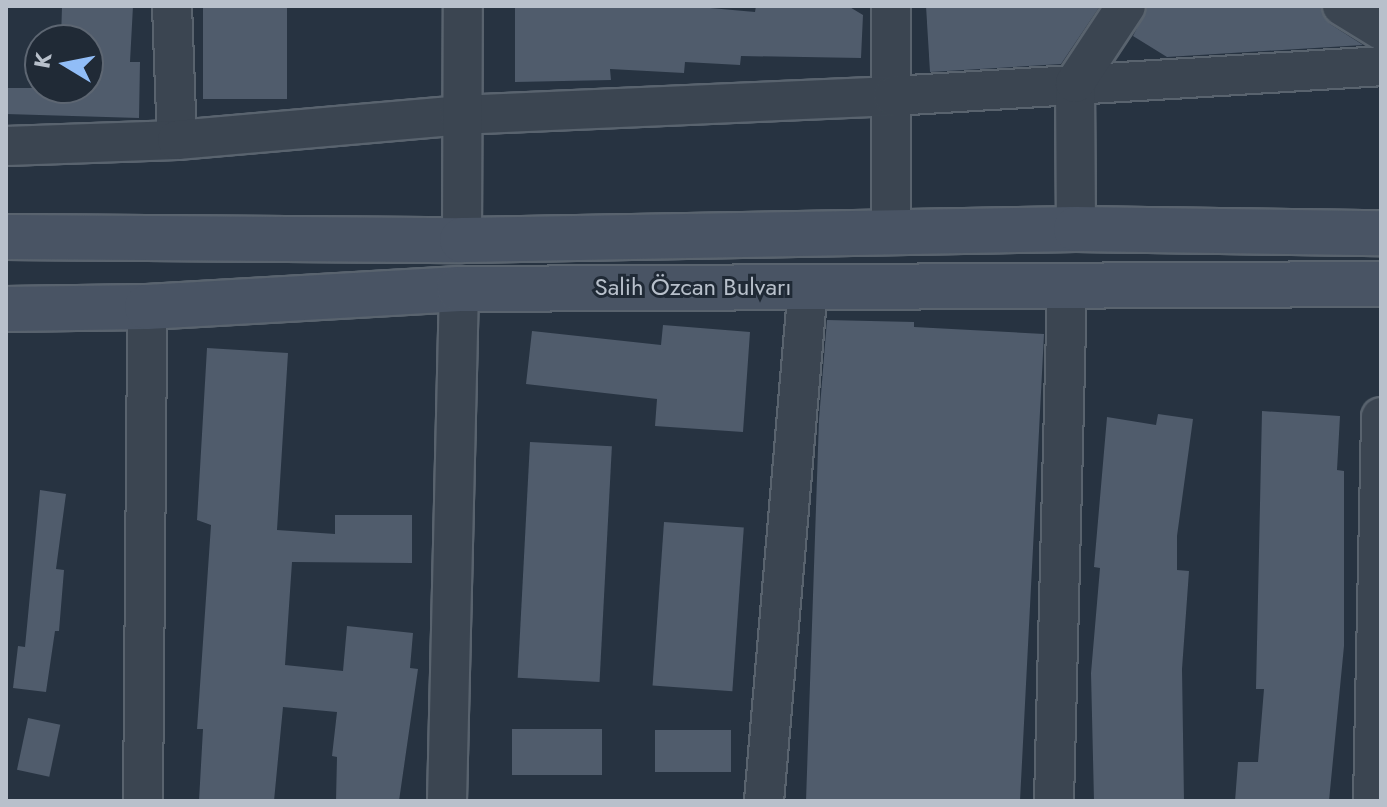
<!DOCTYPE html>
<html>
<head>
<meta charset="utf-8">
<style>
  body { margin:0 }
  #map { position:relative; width:1387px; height:807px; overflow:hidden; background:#273341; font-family:Jost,sans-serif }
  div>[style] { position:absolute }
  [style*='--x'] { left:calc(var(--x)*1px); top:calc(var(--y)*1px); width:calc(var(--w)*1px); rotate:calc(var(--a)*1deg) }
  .building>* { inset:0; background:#505c6c; transform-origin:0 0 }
  .roads { filter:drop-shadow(2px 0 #59636e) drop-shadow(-2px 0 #59636e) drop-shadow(0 2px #59636e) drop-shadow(0 -2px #59636e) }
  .street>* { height:38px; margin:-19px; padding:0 19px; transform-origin:19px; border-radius:19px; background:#3b4551 }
  .secondary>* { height:44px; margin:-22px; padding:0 22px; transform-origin:22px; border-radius:22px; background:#495464 }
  span { translate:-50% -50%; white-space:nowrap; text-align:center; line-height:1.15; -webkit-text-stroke:6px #202a36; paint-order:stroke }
  .street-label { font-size:24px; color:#b8c0cb }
  .frame { position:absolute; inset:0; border:8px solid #b8c0cb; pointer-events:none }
  .north { position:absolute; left:24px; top:24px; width:80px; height:80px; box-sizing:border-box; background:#202a36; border:2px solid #5d6672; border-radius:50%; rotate:280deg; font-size:22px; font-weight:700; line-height:32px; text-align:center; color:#b8c0cb }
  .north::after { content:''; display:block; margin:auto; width:28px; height:36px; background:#91bdf7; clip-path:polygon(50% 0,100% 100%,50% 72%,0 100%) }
</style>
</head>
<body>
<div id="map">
  <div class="building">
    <i style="clip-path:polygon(62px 6px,133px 6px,130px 62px,140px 62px,139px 118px,6px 114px,6px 88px,88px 88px,88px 40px,61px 40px)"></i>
    <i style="left:203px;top:6px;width:84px;height:93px"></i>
    <i style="clip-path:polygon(515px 6px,688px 6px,755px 12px,756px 6px,848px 6px,863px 15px,861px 58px,741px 56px,740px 65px,685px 62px,684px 73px,610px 69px,611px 80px,515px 82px)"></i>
    <i style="clip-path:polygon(926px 6px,1100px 6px,1061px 64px,930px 72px)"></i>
    <i style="clip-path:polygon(1148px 6px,1320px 6px,1330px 24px,1363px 45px,1167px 57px,1133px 36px)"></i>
    <i style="clip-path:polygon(827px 320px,914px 322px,914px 327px,1044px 334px,1020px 801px,806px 801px,819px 419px)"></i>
    <i style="clip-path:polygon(663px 325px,750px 332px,743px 432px,655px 426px,657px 399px,526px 384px,532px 331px,661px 345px)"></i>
    <i style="clip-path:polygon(207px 348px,288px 353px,277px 530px,335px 534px,335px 515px,412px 515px,412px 563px,292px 562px,285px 665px,343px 671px,347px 626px,413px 633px,410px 668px,418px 669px,399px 801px,336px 801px,337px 757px,332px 756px,337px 712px,283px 707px,274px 801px,199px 801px,203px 729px,197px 729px,211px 525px,197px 520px)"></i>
    <i style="clip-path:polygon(1262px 411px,1340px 416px,1337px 470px,1344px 471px,1344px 646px,1329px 801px,1235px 801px,1238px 762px,1258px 762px,1264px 689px,1256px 689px)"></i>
    <i style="clip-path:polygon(1158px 414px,1193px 419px,1177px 536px,1177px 570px,1189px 571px,1182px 669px,1184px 801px,1094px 801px,1091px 673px,1100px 568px,1094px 567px,1107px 417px,1156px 425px)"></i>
    <i style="left:530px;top:442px;width:82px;height:236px;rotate:3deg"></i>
    <i style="clip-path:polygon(40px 490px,66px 494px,56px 569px,64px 570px,59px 631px,55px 631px,46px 692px,13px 688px,18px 646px,25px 647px)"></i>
    <i style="left:664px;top:522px;width:80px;height:164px;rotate:4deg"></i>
    <i style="left:28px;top:718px;width:33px;height:53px;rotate:12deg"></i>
    <i style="left:512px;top:729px;width:90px;height:46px"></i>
    <i style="left:655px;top:730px;width:76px;height:42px"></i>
  </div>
  <div class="roads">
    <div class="street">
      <i style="--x:172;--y:6;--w:134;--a:87.9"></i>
      <i style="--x:891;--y:6;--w:225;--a:90"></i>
      <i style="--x:1342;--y:6;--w:46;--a:31.6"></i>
      <i style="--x:6;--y:146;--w:171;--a:-2"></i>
      <i style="--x:177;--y:140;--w:284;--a:-5"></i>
      <i style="--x:460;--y:115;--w:433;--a:-2.5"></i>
      <i style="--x:893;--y:96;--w:489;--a:-3.5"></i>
      <i style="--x:1076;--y:229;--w:146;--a:-90.4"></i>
      <i style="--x:1075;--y:83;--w:92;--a:-56.5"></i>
      <i style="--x:462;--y:240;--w:234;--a:-89.8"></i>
      <i style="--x:143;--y:801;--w:494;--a:-89.5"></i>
      <i style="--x:447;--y:801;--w:512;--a:-88.66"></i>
      <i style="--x:764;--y:801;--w:517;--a:-85.12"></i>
      <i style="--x:1054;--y:801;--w:515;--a:-88.55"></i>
      <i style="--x:1373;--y:801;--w:384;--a:-88.8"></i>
    </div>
    <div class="secondary">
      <i style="--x:6;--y:237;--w:456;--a:0.4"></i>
      <i style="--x:462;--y:240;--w:614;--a:-1.03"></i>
      <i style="--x:1076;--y:229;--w:305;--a:0.8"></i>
      <i style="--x:6;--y:309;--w:141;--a:-0.8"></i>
      <i style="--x:147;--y:307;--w:313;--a:-3.3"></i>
      <i style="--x:459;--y:289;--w:922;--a:-0.31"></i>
    </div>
  </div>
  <div class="street-label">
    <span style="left:693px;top:287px">Salih Özcan Bulvarı</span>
  </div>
  <div class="frame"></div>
  <div class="north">K</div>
</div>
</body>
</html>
